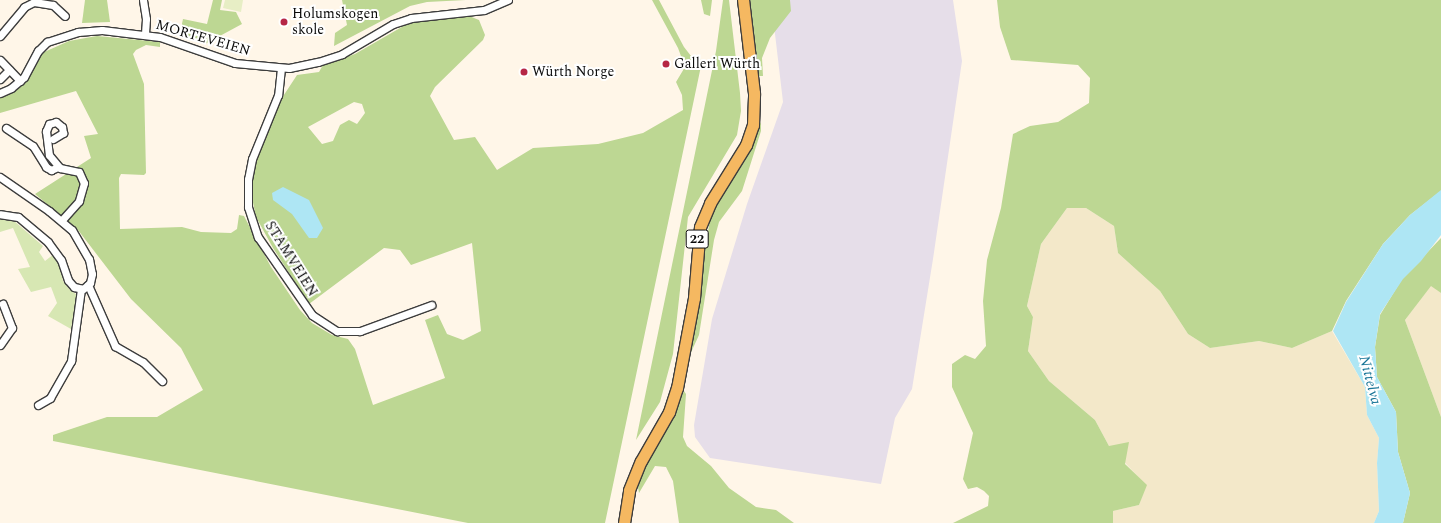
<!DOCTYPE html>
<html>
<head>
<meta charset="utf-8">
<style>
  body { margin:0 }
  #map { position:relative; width:1441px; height:523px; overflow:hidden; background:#fff6e8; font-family:Spectral,serif }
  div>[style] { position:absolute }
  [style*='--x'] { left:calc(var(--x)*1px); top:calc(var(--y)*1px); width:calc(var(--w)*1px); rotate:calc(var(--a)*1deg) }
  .industrial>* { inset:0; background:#e6dee9 }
  .farmland>* { inset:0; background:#f3e8c9 }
  .green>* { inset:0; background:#d7e7b3 }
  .forest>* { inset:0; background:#bdd793 }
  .pitch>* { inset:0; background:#e7eec5 }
  .water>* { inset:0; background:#aee6f4 }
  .roads { filter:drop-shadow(1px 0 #3d3d3d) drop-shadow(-1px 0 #3d3d3d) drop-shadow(0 1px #3d3d3d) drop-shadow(0 -1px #3d3d3d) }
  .street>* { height:7px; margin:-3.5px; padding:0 3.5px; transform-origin:3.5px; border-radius:3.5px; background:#fff }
  .primary>* { height:11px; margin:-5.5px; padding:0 5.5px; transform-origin:5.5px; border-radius:5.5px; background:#f5b861 }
  .dots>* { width:11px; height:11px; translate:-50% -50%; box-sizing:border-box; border:2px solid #fff; border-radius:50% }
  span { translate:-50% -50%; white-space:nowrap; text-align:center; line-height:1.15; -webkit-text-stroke:4px #fff; paint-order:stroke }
  .shield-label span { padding:1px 3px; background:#fff; border:1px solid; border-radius:3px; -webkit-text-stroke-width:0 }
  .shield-label { font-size:13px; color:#0a0a0a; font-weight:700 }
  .poi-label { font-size:14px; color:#0a0a0a }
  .left { translate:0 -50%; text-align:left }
  .street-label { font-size:14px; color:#0a0a0a }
  .water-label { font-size:15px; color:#187597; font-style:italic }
</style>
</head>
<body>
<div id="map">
  <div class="industrial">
    <i style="clip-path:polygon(771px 0,953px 0,962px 61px,933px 259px,912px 389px,895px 418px,881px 484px,710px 458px,695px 437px,694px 425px,712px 319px,747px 204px,783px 102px)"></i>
  </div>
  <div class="farmland">
    <i style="clip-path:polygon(1067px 208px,1086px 208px,1114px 226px,1118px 253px,1160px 291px,1188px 334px,1210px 348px,1259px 341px,1292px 348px,1332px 331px,1365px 387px,1367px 415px,1379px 438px,1377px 463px,1379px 511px,1374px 523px,1113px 523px,1113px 511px,1139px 505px,1146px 485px,1109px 446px,1095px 420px,1049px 381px,1028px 351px,1033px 317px,1027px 306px,1041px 244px)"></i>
    <i style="clip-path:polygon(1431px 285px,1441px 293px,1441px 417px,1405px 320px)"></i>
  </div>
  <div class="green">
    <i style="clip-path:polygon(5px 218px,13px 220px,43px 246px,39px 252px,45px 261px,54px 254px,60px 266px,63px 281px,69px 289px,77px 295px,71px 329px,48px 316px,57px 303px,51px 287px,31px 292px,18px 269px,30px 267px,13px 228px,0 232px,0 219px)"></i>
  </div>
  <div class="forest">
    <i style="clip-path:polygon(85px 0,107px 0,110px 22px,82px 23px)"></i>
    <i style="clip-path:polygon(213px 0,222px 0,220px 10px,236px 12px,242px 24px,205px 44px,180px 33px,183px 19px,207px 24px)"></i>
    <i style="clip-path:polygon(342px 0,466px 0,427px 2px,410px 6px,334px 46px,335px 33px,347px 25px)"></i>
    <i style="clip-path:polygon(evenodd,652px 0,659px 0,684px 47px,691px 56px,700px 58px,701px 66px,605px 523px,468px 523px,53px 441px,53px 435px,107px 417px,157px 417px,203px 390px,181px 348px,131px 299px,78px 230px,35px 194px,91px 158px,84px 136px,98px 134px,76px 91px,0 113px,0 97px,20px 87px,42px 53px,69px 41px,97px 36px,160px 42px,160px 47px,146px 45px,136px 50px,133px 54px,144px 84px,146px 173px,144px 175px,121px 174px,119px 178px,120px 229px,182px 227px,201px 232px,231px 233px,237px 229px,239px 215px,244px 216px,271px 267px,300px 310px,312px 323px,332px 335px,348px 339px,355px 349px,373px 405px,445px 378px,425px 320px,438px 315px,447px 334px,463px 340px,481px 331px,472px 243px,411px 265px,400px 250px,384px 248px,309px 304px,273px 248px,256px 217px,251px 193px,254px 167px,262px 142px,280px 101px,297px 75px,319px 72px,323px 65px,355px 54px,407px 24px,430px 19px,469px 16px,479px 20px,485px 35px,483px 40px,435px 87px,430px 96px,454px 140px,475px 137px,497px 170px,533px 148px,598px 144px,643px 133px,683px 110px,682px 95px,676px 82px,685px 67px,678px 48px,652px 0,354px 102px,362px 104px,365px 113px,357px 124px,349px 120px,340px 125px,333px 141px,322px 144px,308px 127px,354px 102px)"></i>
    <i style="clip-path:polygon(701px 0,712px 0,710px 16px,704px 14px)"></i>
    <i style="clip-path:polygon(723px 0,729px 0,740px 93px,741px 111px,737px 135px,688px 217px,673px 354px,660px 402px,636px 440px,716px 51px)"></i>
    <i style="clip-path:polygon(750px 0,790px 0,791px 11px,770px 38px,762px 58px,763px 76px,759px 76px)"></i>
    <i style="clip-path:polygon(997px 0,1441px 0,1441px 191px,1410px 215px,1383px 244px,1346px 301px,1332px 331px,1292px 348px,1259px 341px,1210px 348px,1188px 334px,1160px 291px,1118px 253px,1114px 226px,1086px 208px,1067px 208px,1041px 244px,1027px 306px,1033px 317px,1028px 351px,1049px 381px,1095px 420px,1109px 446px,1129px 442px,1125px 464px,1147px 485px,1139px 505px,1113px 511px,1113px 523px,953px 523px,988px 506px,989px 496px,984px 491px,977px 487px,968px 489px,963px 479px,973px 433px,952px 387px,952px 364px,965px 355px,975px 359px,986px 346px,983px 301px,987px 260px,1001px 208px,1013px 134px,1030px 126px,1058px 122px,1089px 103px,1090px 78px,1078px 65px,1011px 60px,1000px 27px)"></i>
    <i style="clip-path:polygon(761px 122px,761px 131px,742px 191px,719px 222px,714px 240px,699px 335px,688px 359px,710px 219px,717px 200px,736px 172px)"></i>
    <i style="clip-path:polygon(1441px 238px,1441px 293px,1431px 286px,1405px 320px,1441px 417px,1441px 523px,1403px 523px,1410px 493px,1398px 452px,1396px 412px,1377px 377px,1375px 347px,1380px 315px,1402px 279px)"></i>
    <i style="clip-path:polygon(684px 391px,686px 394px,683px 437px,687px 446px,711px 466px,729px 488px,756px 507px,776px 510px,794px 523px,679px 523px,673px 481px,666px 467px,655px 466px,639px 493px,638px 487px,645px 466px,671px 419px)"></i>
  </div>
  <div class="pitch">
    <i style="clip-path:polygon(225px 0,243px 0,241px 12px,223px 8px)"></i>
  </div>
  <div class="water">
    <i style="clip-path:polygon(283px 187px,309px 200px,323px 228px,317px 238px,309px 238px,292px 214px,273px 200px,272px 193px)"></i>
    <i style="clip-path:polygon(1441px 190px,1441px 235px,1421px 261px,1403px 279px,1380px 314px,1375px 347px,1377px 377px,1396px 412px,1398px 452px,1410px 493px,1403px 523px,1374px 523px,1379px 511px,1377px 463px,1379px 438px,1367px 415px,1365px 387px,1333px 331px,1346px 302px,1383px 244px,1410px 215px)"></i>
  </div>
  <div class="roads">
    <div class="street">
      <i style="--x:143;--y:0;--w:19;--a:81"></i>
      <i style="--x:146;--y:19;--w:16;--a:94"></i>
      <i style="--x:0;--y:36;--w:38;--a:-50"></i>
      <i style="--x:24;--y:7;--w:11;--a:-27"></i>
      <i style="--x:34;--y:2;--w:19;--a:9"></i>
      <i style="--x:53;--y:5;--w:16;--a:43"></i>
      <i style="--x:0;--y:60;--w:29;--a:46"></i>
      <i style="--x:281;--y:68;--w:27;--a:96"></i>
      <i style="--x:278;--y:95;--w:69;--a:112.1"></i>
      <i style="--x:252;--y:159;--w:20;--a:101"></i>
      <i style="--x:248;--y:179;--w:28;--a:90"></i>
      <i style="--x:248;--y:207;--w:32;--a:72"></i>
      <i style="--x:258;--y:237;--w:95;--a:55.3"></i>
      <i style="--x:312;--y:315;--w:30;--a:33"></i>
      <i style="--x:337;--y:331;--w:23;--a:0"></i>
      <i style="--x:360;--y:331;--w:76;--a:-20.1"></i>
      <i style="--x:0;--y:79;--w:13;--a:-45"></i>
      <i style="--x:0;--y:93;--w:12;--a:-24"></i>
      <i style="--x:11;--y:88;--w:17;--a:-40"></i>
      <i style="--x:24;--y:77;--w:30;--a:-62"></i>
      <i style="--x:38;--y:51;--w:13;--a:-45"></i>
      <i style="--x:47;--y:42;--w:33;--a:-18"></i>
      <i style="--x:78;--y:32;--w:24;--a:-5"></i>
      <i style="--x:102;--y:30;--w:58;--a:6.9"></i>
      <i style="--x:160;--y:37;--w:79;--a:19.1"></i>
      <i style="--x:235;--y:63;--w:54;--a:5.3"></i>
      <i style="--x:289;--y:68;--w:30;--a:-12"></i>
      <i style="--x:318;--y:62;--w:25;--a:-18"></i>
      <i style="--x:342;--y:54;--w:59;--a:-30.5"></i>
      <i style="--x:393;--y:24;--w:19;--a:-18"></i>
      <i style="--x:411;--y:18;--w:73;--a:-6.3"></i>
      <i style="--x:484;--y:10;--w:26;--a:-23"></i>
      <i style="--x:6;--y:128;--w:32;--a:34"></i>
      <i style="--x:33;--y:146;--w:25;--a:58"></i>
      <i style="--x:46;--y:167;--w:6;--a:31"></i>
      <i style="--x:51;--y:170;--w:8;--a:-23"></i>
      <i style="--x:53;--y:139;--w:12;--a:-31"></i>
      <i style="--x:63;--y:133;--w:6;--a:-99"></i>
      <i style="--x:62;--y:127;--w:8;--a:-140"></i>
      <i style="--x:56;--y:122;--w:7;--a:164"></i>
      <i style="--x:49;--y:124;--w:8;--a:113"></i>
      <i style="--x:46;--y:131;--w:24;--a:83"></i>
      <i style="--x:49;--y:155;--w:17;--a:50"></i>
      <i style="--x:60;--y:168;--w:19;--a:12"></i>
      <i style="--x:79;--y:172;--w:12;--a:66"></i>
      <i style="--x:84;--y:183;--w:19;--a:106"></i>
      <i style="--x:79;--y:201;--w:25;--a:132"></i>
      <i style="--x:0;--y:177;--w:60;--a:34.8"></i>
      <i style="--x:49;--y:211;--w:30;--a:40"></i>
      <i style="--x:72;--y:230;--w:34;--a:60"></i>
      <i style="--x:89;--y:259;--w:15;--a:79"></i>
      <i style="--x:92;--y:274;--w:9;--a:103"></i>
      <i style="--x:90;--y:283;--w:9;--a:139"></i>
      <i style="--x:83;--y:289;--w:9;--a:-167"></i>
      <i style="--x:74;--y:287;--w:9;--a:-131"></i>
      <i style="--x:68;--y:280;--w:21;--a:-109"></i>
      <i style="--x:61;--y:260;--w:22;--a:-126"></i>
      <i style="--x:48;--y:242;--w:39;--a:-140"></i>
      <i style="--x:18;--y:217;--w:18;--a:-171"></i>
      <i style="--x:88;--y:285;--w:67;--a:66.1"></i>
      <i style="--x:115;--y:346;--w:32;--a:30"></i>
      <i style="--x:143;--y:362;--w:27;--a:45"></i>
      <i style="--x:0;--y:345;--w:21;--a:-55"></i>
      <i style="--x:12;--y:328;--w:26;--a:-111"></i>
      <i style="--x:38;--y:405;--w:14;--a:-30"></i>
      <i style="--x:50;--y:398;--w:43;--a:-60.4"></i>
      <i style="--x:71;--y:361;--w:73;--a:-82.1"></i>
    </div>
    <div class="primary">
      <i style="--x:624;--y:523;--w:33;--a:-81"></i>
      <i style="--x:629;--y:490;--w:31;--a:-68"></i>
      <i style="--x:641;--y:461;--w:56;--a:-60.3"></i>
      <i style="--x:669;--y:412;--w:25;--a:-72"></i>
      <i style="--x:677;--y:388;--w:92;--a:-79.3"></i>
      <i style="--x:694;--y:298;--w:71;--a:-85.2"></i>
      <i style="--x:700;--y:227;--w:26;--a:-67"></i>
      <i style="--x:710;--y:203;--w:68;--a:-58.2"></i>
      <i style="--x:746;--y:145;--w:21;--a:-71"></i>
      <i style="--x:753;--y:125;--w:32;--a:-88"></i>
      <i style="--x:754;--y:93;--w:94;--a:-96.7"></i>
    </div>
  </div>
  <div class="dots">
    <i style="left:284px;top:22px;background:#b62746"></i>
    <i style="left:666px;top:64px;background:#b62746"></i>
    <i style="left:524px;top:72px;background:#b62746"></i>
  </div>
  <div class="shield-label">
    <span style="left:697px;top:239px">22</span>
  </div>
  <div class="poi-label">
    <span class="left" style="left:292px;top:22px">Holumskogen<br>skole</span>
    <span class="left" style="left:674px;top:64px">Galleri Würth</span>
    <span class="left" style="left:532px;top:72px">Würth Norge</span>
  </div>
  <div class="street-label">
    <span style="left:203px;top:38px;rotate:16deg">MORTEVEIEN</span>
    <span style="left:291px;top:259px;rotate:58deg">STAMVEIEN</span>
  </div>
  <div class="water-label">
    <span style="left:1370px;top:380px;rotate:75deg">Nittelva</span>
  </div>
</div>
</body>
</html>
